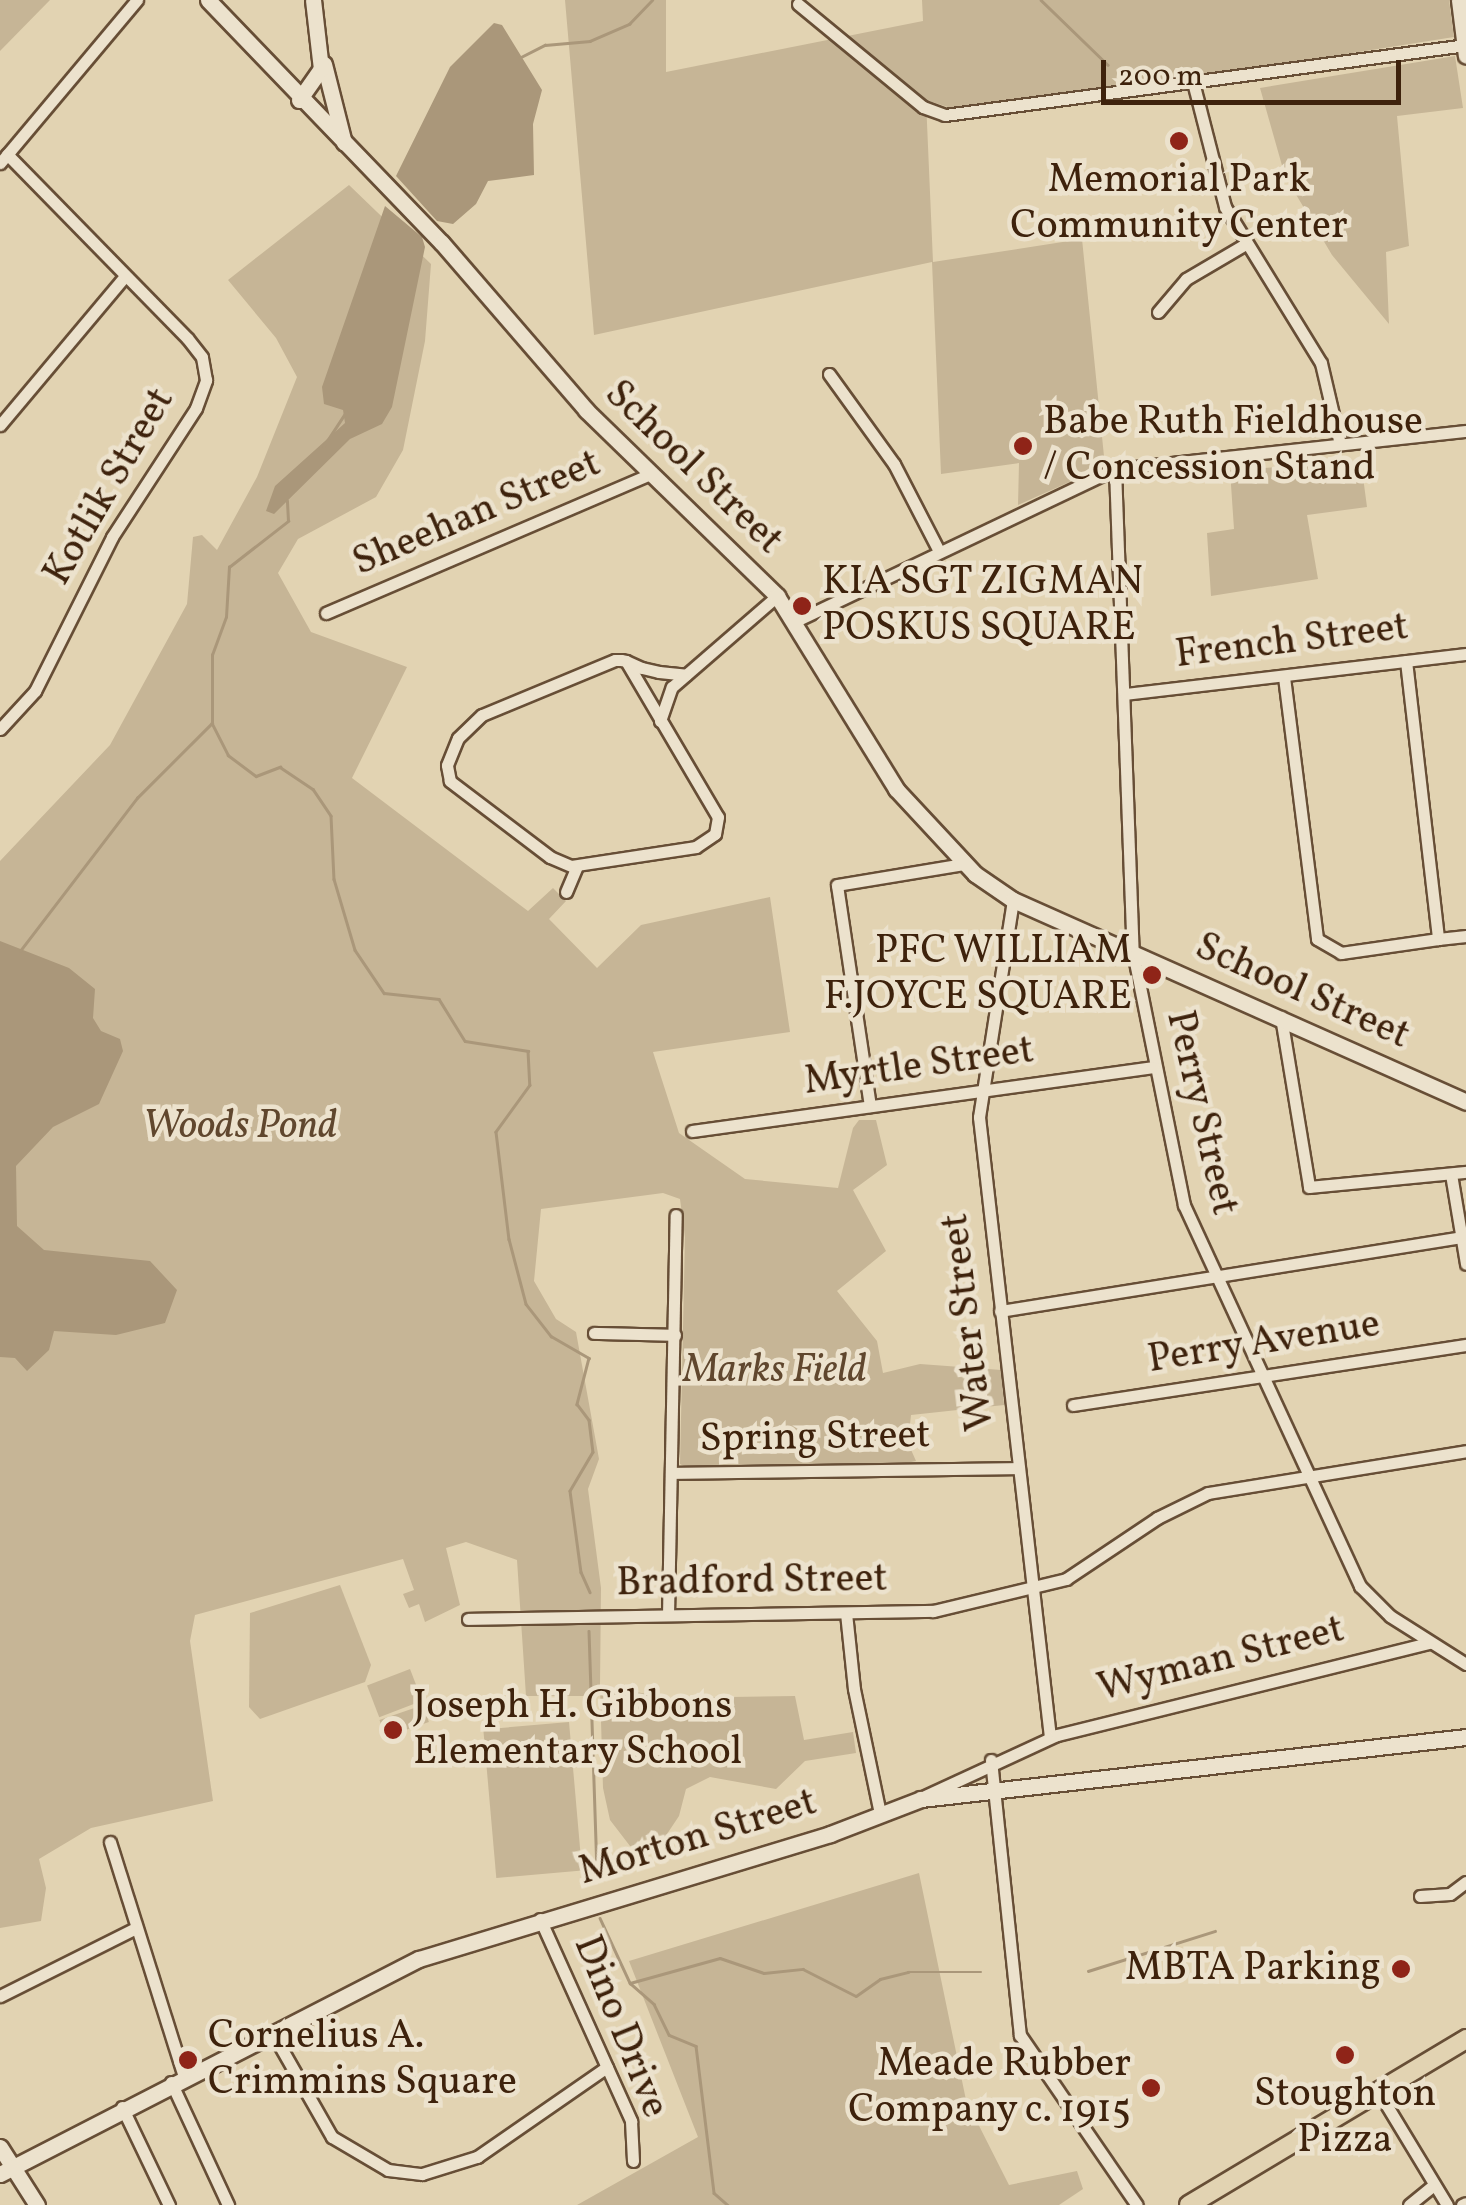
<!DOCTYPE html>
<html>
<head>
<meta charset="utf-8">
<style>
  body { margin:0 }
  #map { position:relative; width:1466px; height:2205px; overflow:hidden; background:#e2d3b2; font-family:Vollkorn,serif }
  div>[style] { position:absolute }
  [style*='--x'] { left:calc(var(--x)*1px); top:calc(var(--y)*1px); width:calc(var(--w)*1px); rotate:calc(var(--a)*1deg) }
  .green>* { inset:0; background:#c6b596; transform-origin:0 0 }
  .water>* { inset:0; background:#aa977a }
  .stream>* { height:2.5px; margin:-1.25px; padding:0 1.25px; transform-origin:1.25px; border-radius:1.25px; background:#aa977a }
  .roads { filter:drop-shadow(2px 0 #674e36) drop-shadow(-2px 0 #674e36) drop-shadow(0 2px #674e36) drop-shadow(0 -2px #674e36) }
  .street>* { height:11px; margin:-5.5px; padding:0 5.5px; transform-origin:5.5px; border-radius:5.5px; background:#ece2cd }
  .secondary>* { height:15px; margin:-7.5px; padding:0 7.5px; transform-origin:7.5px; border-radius:7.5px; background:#ece2cd }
  .primary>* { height:18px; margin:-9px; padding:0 9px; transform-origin:9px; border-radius:9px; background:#e2d3b2 }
  .dots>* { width:28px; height:28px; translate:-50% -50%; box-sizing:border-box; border:5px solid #ece2cd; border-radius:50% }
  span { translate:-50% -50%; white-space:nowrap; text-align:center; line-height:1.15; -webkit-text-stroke:9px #ece2cd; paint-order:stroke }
  .poi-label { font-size:40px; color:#3e220c }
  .left { translate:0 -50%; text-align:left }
  .right { translate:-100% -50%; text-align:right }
  .street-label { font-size:40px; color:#3e220c }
  .park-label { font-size:40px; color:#60472e; font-style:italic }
  .scale { position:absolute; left:1101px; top:60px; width:300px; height:45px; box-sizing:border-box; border:5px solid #3e220c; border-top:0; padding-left:12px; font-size:30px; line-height:35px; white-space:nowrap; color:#3e220c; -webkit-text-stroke:8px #ece2cd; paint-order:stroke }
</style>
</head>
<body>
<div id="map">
  <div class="green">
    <i style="clip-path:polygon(0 0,50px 0,0 51px)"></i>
    <i style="clip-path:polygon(565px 0,666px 0,666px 72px,923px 21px,922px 0,1449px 0,1454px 37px,1105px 92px,951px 108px,926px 100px,933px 262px,1082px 239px,1105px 466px,1018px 505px,1019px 463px,941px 474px,932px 262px,594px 335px)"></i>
    <i style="clip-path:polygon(1455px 56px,1463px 108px,1397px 116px,1409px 246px,1386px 252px,1389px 324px,1332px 255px,1285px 176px,1260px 88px)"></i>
    <i style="clip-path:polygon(349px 185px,431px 264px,425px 341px,403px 450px,376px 497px,298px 539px,278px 573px,311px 632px,407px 667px,352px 778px,528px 911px,553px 888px,566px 901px,549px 919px,597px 968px,641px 925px,770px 897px,790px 1032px,653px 1052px,679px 1133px,745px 1179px,838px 1188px,853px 1128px,859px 1120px,876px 1120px,887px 1165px,853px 1190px,886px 1251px,837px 1291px,877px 1341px,883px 1373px,920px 1364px,1001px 1370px,1004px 1405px,911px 1415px,908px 1443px,916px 1461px,906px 1463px,686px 1467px,680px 1464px,685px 1237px,680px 1199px,663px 1193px,541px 1209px,534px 1281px,556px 1319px,576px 1332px,599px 1459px,588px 1489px,601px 1588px,600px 1685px,667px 1698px,795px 1696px,804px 1740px,853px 1732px,856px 1753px,805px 1761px,776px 1789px,710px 1777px,686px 1789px,679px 1816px,661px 1843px,647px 1850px,630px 1846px,610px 1820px,603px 1788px,600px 1687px,591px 1696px,526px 1696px,517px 1560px,466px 1542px,446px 1548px,460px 1605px,425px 1622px,419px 1604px,409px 1608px,403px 1594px,414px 1590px,403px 1559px,195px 1615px,190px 1641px,213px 1801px,91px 1828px,39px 1859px,46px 1888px,41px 1921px,0 1928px,0 861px,110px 745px,187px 604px,193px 537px,202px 535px,217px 550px,257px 477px,297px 377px,276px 338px,228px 280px)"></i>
    <i style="clip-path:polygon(1361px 462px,1367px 507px,1307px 515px,1318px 579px,1211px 596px,1207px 533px,1234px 529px,1230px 470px)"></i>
    <i style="clip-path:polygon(340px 1585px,371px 1665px,365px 1682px,260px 1719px,249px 1707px,250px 1613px)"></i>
    <i style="left:410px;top:1669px;width:34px;height:46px;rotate:69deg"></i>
    <i style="left:423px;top:1705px;width:18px;height:46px;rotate:71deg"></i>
    <i style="left:569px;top:1722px;width:149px;height:86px;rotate:85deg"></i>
    <i style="clip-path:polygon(919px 1873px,966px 2100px,1009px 2185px,1077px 2171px,1083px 2189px,1059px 2205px,577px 2205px,698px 2137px,629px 1961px)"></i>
  </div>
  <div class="water">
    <i style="clip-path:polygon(494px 23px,502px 25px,542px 90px,533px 124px,534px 175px,488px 181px,476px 204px,453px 224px,437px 221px,396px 176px,450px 67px)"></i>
    <i style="clip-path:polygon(385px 206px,422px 237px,425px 247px,392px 407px,382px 424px,350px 439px,274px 514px,266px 511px,275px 486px,345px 423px,343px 410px,324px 404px,322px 387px)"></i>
    <i style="clip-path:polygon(0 941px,69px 968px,95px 989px,93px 1018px,101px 1031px,120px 1039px,123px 1051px,99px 1104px,53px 1127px,16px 1166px,17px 1226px,44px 1250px,150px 1261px,177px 1290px,165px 1323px,116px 1335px,54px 1331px,49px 1350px,27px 1371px,15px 1358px,0 1357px)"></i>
  </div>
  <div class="stream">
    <i style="--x:1041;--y:0;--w:93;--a:44.1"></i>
    <i style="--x:519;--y:58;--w:29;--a:-27"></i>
    <i style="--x:545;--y:45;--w:45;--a:-5.1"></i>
    <i style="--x:590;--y:41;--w:43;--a:-23.6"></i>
    <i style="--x:629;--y:24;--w:33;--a:-46"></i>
    <i style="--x:323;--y:447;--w:42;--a:-56.7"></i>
    <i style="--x:212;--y:723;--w:36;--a:63"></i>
    <i style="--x:228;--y:755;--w:35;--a:37"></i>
    <i style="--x:256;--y:776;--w:26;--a:-21"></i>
    <i style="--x:280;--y:767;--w:40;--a:34"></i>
    <i style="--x:313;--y:789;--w:32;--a:56"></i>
    <i style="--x:331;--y:816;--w:63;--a:87.3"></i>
    <i style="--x:334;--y:879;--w:74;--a:73.5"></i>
    <i style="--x:355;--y:950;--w:52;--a:56"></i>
    <i style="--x:384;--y:993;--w:55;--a:6.2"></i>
    <i style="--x:439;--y:999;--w:49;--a:58.2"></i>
    <i style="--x:465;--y:1041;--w:64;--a:9"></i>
    <i style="--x:528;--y:1051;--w:34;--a:87"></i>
    <i style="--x:530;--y:1085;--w:58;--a:125.9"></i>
    <i style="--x:496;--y:1132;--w:108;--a:83.1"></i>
    <i style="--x:509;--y:1239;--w:67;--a:75.3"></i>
    <i style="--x:526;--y:1304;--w:41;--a:52"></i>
    <i style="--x:551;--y:1336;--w:44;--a:30.1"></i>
    <i style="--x:589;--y:1358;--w:48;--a:104.6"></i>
    <i style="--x:577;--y:1404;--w:20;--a:53"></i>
    <i style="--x:589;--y:1420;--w:32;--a:83"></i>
    <i style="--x:593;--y:1452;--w:45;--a:120.5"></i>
    <i style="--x:570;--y:1491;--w:82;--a:82.3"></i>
    <i style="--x:581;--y:1572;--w:22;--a:66"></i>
    <i style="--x:20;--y:951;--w:193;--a:-52.6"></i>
    <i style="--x:137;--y:798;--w:106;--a:-45"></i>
    <i style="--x:212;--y:723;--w:68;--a:-90"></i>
    <i style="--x:212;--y:655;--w:40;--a:-69.8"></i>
    <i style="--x:226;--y:617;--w:50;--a:-86.6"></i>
    <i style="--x:229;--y:567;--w:75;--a:-37.9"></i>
    <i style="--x:288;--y:521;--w:20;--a:-93"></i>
    <i style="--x:589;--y:1631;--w:245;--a:88.1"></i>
    <i style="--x:600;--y:1918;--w:72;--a:65.2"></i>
    <i style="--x:630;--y:1983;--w:32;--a:41"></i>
    <i style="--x:654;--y:2004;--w:34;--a:64"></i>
    <i style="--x:669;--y:2035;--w:29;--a:22"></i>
    <i style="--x:696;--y:2046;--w:148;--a:83"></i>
    <i style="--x:714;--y:2193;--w:18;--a:41"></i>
    <i style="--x:1088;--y:1971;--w:133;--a:-17.5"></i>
    <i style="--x:630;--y:1983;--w:93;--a:-15.5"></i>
    <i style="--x:720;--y:1958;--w:46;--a:18.8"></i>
    <i style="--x:764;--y:1973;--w:39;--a:-6"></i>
    <i style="--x:803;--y:1969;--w:59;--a:27"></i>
    <i style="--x:856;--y:1996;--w:29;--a:-35"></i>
    <i style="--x:880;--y:1979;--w:29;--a:-14"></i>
    <i style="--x:908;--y:1972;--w:73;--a:0"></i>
  </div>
  <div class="roads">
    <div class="street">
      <i style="--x:798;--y:4;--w:162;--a:39.5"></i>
      <i style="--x:923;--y:107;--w:23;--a:20"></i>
      <i style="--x:945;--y:115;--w:526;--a:-7.65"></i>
      <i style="--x:1193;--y:82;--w:129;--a:75.6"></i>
      <i style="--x:1225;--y:207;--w:183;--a:58.4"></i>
      <i style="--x:1321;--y:363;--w:83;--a:76.8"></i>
      <i style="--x:0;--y:163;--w:213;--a:-50"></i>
      <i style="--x:1158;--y:312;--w:43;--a:-49.7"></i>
      <i style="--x:1186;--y:279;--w:67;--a:-30.4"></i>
      <i style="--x:829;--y:374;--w:111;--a:54.2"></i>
      <i style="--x:894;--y:464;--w:98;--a:62.7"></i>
      <i style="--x:0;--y:425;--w:194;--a:-50"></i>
      <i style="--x:1115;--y:469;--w:483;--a:87.9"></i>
      <i style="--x:1133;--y:952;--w:258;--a:78.6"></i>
      <i style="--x:1184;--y:1205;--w:420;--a:65.2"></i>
      <i style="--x:1360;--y:1586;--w:42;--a:45"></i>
      <i style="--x:1390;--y:1616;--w:90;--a:32.3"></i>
      <i style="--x:326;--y:613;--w:355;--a:-23.2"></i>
      <i style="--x:796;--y:621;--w:353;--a:-25.5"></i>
      <i style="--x:1115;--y:469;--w:353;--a:-6.2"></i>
      <i style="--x:626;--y:661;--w:181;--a:59.5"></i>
      <i style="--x:718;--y:817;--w:17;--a:100"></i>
      <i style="--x:715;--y:834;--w:23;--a:146"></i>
      <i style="--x:696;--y:847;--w:126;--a:171.4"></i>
      <i style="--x:571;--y:866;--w:23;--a:-157"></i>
      <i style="--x:550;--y:857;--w:126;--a:-142.8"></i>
      <i style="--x:450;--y:781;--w:16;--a:-101"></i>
      <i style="--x:447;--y:765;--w:29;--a:-68"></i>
      <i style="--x:458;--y:738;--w:33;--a:-44"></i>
      <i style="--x:482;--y:715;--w:144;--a:-22.5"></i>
      <i style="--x:615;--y:660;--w:6;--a:0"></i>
      <i style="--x:621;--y:660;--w:5;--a:11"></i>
      <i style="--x:626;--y:661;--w:17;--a:24"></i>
      <i style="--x:642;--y:668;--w:17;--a:13"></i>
      <i style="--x:659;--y:672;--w:27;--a:6"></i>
      <i style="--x:1406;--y:661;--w:280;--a:83.4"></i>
      <i style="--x:1438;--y:939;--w:28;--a:-6"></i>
      <i style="--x:1284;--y:677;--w:264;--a:82.8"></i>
      <i style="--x:1317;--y:939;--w:28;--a:30"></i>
      <i style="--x:1341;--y:953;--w:98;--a:-8.2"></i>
      <i style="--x:1125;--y:694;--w:343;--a:-6.7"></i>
      <i style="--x:660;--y:721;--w:36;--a:-71"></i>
      <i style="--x:672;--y:687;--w:139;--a:-40.9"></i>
      <i style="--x:0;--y:729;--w:52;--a:-47.4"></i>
      <i style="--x:35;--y:691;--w:172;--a:-63.4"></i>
      <i style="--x:112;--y:537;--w:154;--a:-56.9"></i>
      <i style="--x:196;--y:408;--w:30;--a:-70"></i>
      <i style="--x:206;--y:380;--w:23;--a:-100"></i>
      <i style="--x:202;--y:357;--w:24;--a:-128"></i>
      <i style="--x:187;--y:338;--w:257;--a:-134.4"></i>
      <i style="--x:566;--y:892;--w:28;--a:-67"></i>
      <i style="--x:1013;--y:900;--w:220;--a:98.9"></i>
      <i style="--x:979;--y:1117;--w:624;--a:83.47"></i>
      <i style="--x:1281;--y:1017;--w:172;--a:80.6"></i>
      <i style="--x:1309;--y:1187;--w:158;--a:-5.5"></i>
      <i style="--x:870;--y:1106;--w:223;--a:-98.5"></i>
      <i style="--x:837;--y:885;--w:129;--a:-9.4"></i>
      <i style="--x:692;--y:1131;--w:466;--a:-7.9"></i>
      <i style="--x:1451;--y:1174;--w:91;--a:80.5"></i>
      <i style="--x:1000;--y:1311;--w:468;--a:-9.1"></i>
      <i style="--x:594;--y:1333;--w:81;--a:1.4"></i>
      <i style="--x:1073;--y:1405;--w:398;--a:-8.7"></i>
      <i style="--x:672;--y:1473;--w:347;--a:-0.8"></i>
      <i style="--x:846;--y:1613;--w:76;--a:84"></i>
      <i style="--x:854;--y:1689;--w:127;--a:78.2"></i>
      <i style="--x:668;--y:1615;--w:400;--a:-88.9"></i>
      <i style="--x:468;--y:1619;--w:465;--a:-1"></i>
      <i style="--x:933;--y:1611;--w:137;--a:-13.5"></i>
      <i style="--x:1066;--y:1579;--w:110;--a:-33.8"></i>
      <i style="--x:1157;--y:1518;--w:57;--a:-26.1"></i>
      <i style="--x:1208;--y:1493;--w:261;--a:-9.2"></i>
      <i style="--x:991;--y:1760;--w:277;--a:84"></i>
      <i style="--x:1020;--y:2035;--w:206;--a:55.5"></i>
      <i style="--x:925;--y:1796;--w:145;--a:-24.8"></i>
      <i style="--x:1057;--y:1735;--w:384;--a:-13.9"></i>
      <i style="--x:110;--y:1842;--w:245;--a:72.5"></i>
      <i style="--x:1420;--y:1896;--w:30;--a:-4"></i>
      <i style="--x:1450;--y:1894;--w:20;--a:-37"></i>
      <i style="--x:540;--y:1919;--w:222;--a:65.7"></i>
      <i style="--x:631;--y:2121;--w:40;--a:87.1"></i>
      <i style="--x:0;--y:1996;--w:152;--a:-26.6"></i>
      <i style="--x:272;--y:2032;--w:121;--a:60.3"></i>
      <i style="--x:332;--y:2137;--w:65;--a:30.5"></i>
      <i style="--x:388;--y:2170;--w:34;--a:7"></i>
      <i style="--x:422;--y:2174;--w:58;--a:-17.2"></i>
      <i style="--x:477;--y:2157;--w:158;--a:-34.7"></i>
      <i style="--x:171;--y:2082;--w:136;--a:65.1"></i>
      <i style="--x:1378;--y:2091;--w:133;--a:58.8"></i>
      <i style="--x:122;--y:2107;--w:109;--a:64.4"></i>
      <i style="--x:1409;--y:2205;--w:32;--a:-39"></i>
      <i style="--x:1462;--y:2205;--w:4;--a:-27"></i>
    </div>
    <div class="secondary">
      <i style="--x:208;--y:0;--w:337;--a:46.1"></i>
      <i style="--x:442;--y:243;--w:221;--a:49.2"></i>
      <i style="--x:586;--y:410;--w:267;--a:44.2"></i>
      <i style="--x:777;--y:596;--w:227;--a:58.3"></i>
      <i style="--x:896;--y:789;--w:116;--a:47.1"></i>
      <i style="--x:975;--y:874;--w:46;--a:34.4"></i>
      <i style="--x:1013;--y:900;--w:496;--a:24"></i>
      <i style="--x:1459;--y:0;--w:56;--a:82.9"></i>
      <i style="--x:324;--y:64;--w:81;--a:75.8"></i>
      <i style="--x:299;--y:100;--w:38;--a:-55"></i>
      <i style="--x:321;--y:69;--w:69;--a:-96.6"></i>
      <i style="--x:0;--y:2147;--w:69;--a:57.5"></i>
      <i style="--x:0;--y:2174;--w:471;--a:-27.2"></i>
      <i style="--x:419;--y:1959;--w:430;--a:-16.9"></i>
      <i style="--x:830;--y:1834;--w:97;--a:-21"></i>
      <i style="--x:921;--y:1799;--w:549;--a:-6.49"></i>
    </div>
    <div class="primary">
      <i style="--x:1189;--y:2205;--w:323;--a:-30.9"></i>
    </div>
  </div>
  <div class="dots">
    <i style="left:1179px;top:141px;background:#8f2418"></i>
    <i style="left:1023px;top:446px;background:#8f2418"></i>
    <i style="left:802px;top:606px;background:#8f2418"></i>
    <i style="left:1152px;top:975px;background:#8f2418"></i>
    <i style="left:393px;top:1730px;background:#8f2418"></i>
    <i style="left:1401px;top:1969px;background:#8f2418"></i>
    <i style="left:1345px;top:2055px;background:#8f2418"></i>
    <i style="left:188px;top:2060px;background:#8f2418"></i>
    <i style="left:1151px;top:2088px;background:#8f2418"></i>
  </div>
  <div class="poi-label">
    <span style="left:1179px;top:204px">Memorial Park<br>Community Center</span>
    <span class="left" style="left:1043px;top:446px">Babe Ruth Fieldhouse<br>/ Concession Stand</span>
    <span class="left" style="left:822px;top:606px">KIA SGT ZIGMAN<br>POSKUS SQUARE</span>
    <span class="right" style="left:1132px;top:975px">PFC WILLIAM<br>F.JOYCE SQUARE</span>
    <span class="left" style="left:413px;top:1730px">Joseph H. Gibbons<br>Elementary School</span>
    <span class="right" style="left:1381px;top:1969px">MBTA Parking</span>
    <span class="left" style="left:208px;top:2060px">Cornelius A.<br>Crimmins Square</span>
    <span class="right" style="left:1131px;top:2088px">Meade Rubber<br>Company c. 1915</span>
    <span style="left:1345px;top:2118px">Stoughton<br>Pizza</span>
  </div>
  <div class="street-label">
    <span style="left:693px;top:468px;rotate:44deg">School Street</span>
    <span style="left:110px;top:487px;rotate:-60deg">Kotlik Street</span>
    <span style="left:477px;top:514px;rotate:-23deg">Sheehan Street</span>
    <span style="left:1292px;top:642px;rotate:-7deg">French Street</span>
    <span style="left:1302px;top:992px;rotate:24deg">School Street</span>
    <span style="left:919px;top:1067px;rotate:-8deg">Myrtle Street</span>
    <span style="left:1201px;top:1113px;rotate:77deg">Perry Street</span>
    <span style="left:969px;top:1322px;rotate:-97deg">Water Street</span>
    <span style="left:1264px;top:1343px;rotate:-9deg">Perry Avenue</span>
    <span style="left:815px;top:1438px;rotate:-1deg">Spring Street</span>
    <span style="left:752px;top:1582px;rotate:-1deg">Bradford Street</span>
    <span style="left:1221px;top:1660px;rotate:-14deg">Wyman Street</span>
    <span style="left:698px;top:1838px;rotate:-17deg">Morton Street</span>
    <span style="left:620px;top:2027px;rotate:68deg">Dino Drive</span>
  </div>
  <div class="park-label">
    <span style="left:240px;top:1127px">Woods Pond</span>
    <span style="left:775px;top:1371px">Marks Field</span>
  </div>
  <div class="scale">200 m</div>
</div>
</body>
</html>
